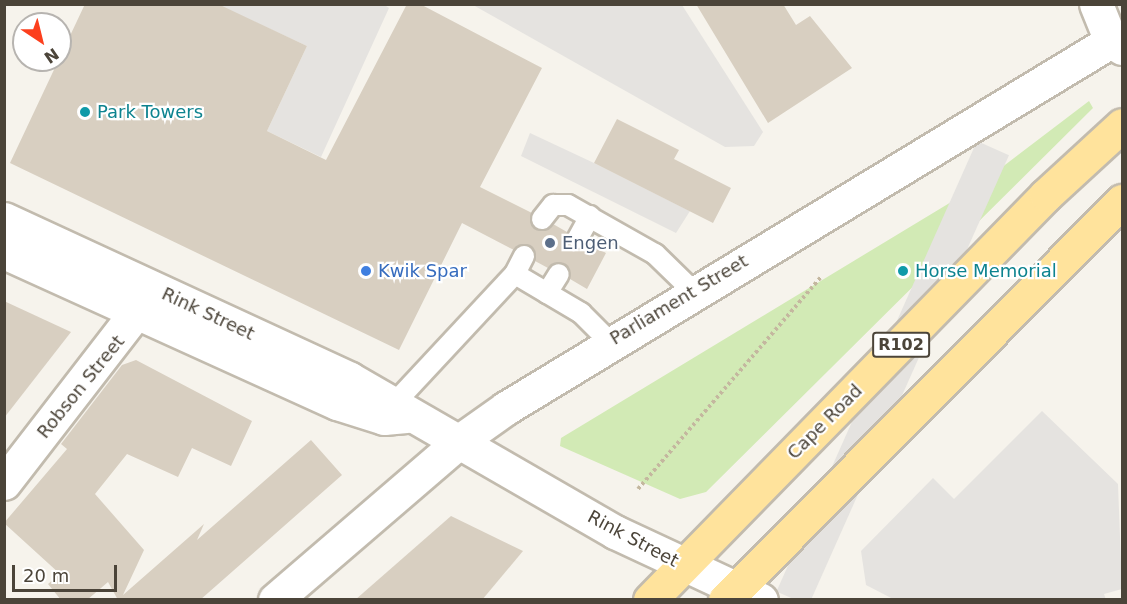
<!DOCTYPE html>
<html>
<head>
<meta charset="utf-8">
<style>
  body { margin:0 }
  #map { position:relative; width:1127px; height:604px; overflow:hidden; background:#f6f3ec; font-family:"DejaVu Sans",sans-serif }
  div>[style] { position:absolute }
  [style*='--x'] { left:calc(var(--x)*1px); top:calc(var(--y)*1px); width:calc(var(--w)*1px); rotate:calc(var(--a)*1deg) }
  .green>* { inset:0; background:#d2eab5 }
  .parking>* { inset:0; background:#e5e3e0; transform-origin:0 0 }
  .building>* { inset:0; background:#d8cfc1 }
  .path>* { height:4px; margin-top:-2px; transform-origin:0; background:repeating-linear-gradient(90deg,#c4b79f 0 3px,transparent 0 6px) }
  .roads { filter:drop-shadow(2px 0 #c2bbae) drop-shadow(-2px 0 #c2bbae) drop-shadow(0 2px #c2bbae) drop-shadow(0 -2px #c2bbae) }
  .service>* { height:20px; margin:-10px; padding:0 10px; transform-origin:10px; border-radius:10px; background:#fff }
  .minor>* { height:33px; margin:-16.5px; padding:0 16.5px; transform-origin:16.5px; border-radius:16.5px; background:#fff }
  .tertiary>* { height:33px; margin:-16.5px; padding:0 16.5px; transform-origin:16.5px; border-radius:16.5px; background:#fff }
  .primary>* { height:33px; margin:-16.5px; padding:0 16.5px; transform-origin:16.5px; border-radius:16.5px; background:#ffe39c }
  .dots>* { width:16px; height:16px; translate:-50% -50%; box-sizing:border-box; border:3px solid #fff; border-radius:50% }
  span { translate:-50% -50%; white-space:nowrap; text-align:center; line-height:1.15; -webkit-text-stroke:4.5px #fff; paint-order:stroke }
  .shield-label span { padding:2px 4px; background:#fff; border:2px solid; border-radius:4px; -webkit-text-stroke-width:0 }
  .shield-label { font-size:16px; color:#4b4439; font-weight:700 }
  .culture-label { font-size:18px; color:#0d838f }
  .left { translate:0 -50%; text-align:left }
  .service-label { font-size:18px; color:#4e5e75 }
  .shop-label { font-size:18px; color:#366cbe }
  .street-label { font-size:18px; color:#4b4439 }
  .frame { position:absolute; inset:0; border:6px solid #4b4439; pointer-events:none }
  .north { position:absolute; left:12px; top:12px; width:60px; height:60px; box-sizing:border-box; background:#fff; border:2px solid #b7b4b0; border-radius:50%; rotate:145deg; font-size:16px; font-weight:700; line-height:24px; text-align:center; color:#4b4439 }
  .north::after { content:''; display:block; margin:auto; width:21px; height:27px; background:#fc3f1d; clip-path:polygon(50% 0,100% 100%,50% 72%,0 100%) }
  .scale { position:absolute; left:12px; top:565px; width:105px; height:27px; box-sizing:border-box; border:3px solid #4b4439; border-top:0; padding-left:8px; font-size:18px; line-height:21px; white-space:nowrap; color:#4b4439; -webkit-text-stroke:4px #fff; paint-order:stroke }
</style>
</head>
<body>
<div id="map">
  <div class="green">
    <i style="clip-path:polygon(1089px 101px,1093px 108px,706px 492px,680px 499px,560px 446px,561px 438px,976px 187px)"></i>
  </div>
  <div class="parking">
    <i style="clip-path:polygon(383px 4px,389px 8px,321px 157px,267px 131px,307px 46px,218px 5px)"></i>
    <i style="clip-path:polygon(473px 5px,682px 5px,763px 132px,754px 146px,725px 147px)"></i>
    <i style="clip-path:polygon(530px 133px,594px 163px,690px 211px,676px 233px,521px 156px)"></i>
    <i style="left:977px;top:141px;width:35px;height:493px;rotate:24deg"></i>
    <i style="clip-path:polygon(1042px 411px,1118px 484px,1122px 589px,1104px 594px,1106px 600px,895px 600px,866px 585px,861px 551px,933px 478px,954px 499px)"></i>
  </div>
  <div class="building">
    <i style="clip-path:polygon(85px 4px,218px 4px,307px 46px,267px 131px,326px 160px,407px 4px,420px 4px,542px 68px,480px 187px,532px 213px,535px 229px,553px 224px,567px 232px,573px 249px,589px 244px,606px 253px,587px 289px,570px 279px,565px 264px,548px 268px,535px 261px,530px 246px,514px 250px,462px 223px,399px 350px,10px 163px)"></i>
    <i style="clip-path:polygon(696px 4px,783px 4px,796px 25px,810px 16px,852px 68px,768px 123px)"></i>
    <i style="clip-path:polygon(617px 119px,679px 150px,674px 159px,731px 188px,713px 223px,594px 163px)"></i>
    <i style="clip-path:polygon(4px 301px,71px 332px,4px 418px)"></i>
    <i style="clip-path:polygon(136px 360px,252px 421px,231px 466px,192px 448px,178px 477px,127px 454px,95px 494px,144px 550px,123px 595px,204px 524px,197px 540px,311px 440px,342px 475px,200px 600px,118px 600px,108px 582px,87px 600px,61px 600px,48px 584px,60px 574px,4px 523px,67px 449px,61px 444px,122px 365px)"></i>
    <i style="clip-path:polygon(451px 516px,523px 551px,482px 600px,355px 600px)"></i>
  </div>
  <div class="path">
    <i style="--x:638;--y:489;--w:280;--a:-49.2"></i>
  </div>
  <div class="roads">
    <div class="service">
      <i style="--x:542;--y:219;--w:18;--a:-52"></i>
      <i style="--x:553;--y:205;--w:15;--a:0"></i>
      <i style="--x:568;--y:205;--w:100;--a:29.4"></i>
      <i style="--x:655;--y:254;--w:54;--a:44.3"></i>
      <i style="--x:578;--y:238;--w:25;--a:-61"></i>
      <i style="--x:524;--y:256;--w:20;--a:117"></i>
      <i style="--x:515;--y:274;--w:77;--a:30.6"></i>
      <i style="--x:581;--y:313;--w:41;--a:45"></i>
      <i style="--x:547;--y:293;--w:22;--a:-58"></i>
      <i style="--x:388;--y:410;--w:186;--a:-47"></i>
    </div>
    <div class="minor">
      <i style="--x:1096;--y:4;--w:40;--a:68"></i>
      <i style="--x:1111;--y:41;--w:13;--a:32"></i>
      <i style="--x:4;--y:483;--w:244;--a:-52.3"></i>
      <i style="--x:275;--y:600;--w:245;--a:-40.7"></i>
      <i style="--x:461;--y:440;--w:55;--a:-35.4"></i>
      <i style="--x:506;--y:408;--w:708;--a:-31.24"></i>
    </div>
    <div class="tertiary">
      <i style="--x:4;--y:219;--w:381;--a:24.8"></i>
      <i style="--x:350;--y:379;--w:306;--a:30"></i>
      <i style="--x:615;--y:532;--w:161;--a:25"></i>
      <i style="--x:4;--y:252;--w:366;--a:24.4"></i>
      <i style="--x:337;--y:403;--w:49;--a:17.7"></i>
      <i style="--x:384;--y:418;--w:22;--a:-5"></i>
    </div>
    <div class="primary">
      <i style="--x:650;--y:600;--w:566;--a:-45.64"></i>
      <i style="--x:1046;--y:195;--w:103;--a:-42.6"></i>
      <i style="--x:725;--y:600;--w:563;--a:-45.14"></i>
    </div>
  </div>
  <div class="dots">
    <i style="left:85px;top:112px;background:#0f9aa8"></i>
    <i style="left:550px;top:243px;background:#5c6f8a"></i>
    <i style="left:366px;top:271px;background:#3f7fe0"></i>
    <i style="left:903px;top:271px;background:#0f9aa8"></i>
  </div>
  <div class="shield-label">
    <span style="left:901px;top:345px">R102</span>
  </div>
  <div class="culture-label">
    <span class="left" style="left:97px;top:112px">Park Towers</span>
    <span class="left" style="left:915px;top:271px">Horse Memorial</span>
  </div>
  <div class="service-label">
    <span class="left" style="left:562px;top:243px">Engen</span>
  </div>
  <div class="shop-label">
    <span class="left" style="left:378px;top:271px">Kwik Spar</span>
  </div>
  <div class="street-label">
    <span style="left:679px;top:300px;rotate:-31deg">Parliament Street</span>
    <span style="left:208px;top:314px;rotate:25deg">Rink Street</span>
    <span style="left:81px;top:387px;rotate:-51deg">Robson Street</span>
    <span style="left:825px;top:422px;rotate:-45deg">Cape Road</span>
    <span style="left:633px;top:539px;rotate:28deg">Rink Street</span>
  </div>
  <div class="frame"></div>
  <div class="north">N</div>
  <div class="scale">20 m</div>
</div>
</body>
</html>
